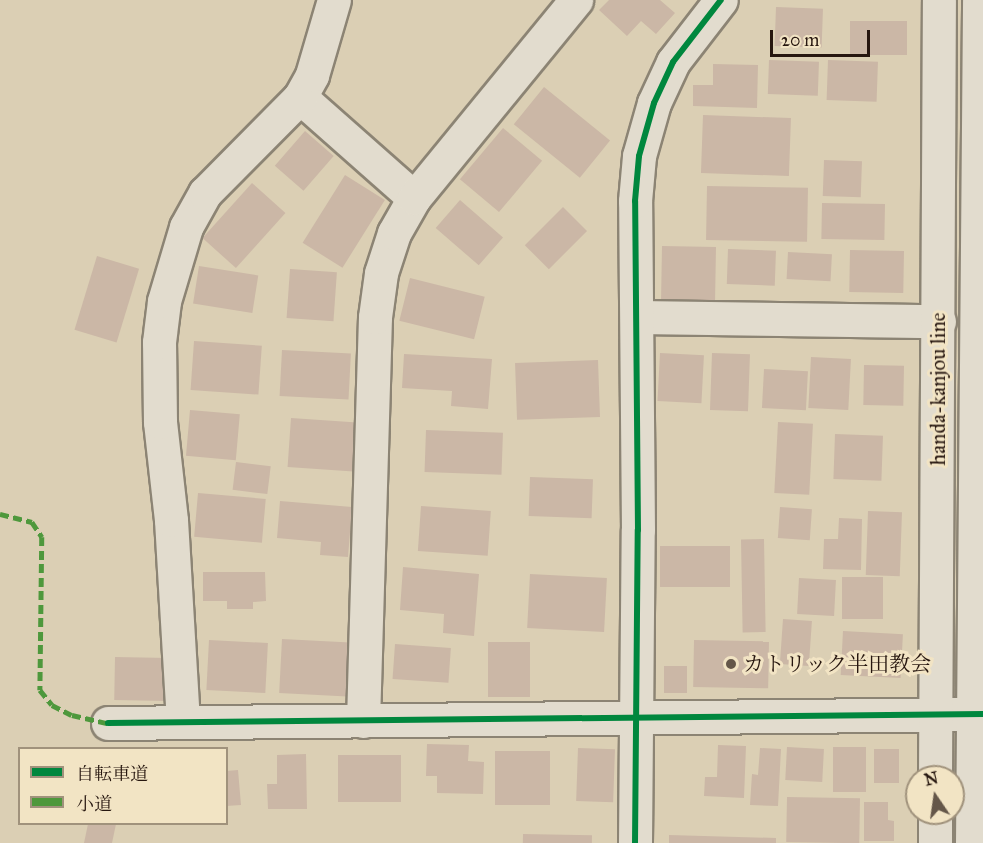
<!DOCTYPE html>
<html>
<head>
<meta charset="utf-8">
<style>
  body { margin:0 }
  #map { position:relative; width:983px; height:843px; overflow:hidden; background:#dbcfb4; font-family:"IM FELL Great Primer","Noto Serif JP",serif }
  div>[style] { position:absolute }
  [style*='--x'] { left:calc(var(--x)*1px); top:calc(var(--y)*1px); width:calc(var(--w)*1px); rotate:calc(var(--a)*1deg) }
  .building>* { inset:0; background:#cbb7a6; transform-origin:0 0 }
  .roads { filter:drop-shadow(2px 0 #8c8474) drop-shadow(-2px 0 #8c8474) drop-shadow(0 2px #8c8474) drop-shadow(0 -2px #8c8474) }
  .street>* { height:33px; margin:-16.5px; padding:0 16.5px; transform-origin:16.5px; border-radius:16.5px; background:#e2dcce }
  .secondary>* { height:33px; margin:-16.5px; padding:0 16.5px; transform-origin:16.5px; border-radius:16.5px; background:#e2dcce }
  .quiet>* { height:4.5px; margin-top:-2.25px; transform-origin:0; background:repeating-linear-gradient(90deg,#4e983c 0 9px,transparent 0 13.5px) }
  .cycleway>* { height:6px; margin:-3px; padding:0 3px; transform-origin:3px; border-radius:3px; background:#00873e }
  .dots>* { width:16px; height:16px; translate:-50% -50%; box-sizing:border-box; border:3px solid #f2e4c4; border-radius:50% }
  span { translate:-50% -50%; white-space:nowrap; text-align:center; line-height:1.15; -webkit-text-stroke:6px #f2e4c4; paint-order:stroke }
  .street-label { font-size:21px; color:#26160f }
  .poi-label { font-size:21px; color:#26160f }
  .left { translate:0 -50%; text-align:left }
  .legend { position:absolute; left:18px; top:747px; width:210px; height:78px; box-sizing:border-box; background:#f2e4c4; border:2px solid #a0927c; margin:0; padding:8px 10px; list-style:none; font-size:18px; color:#26160f }
  .legend li { display:flex; align-items:center; gap:12px; height:30px }
  .legend b { width:30px; border:2px solid #a0927c }
  .north { position:absolute; left:905px; top:765px; width:60px; height:60px; box-sizing:border-box; background:#f2e4c4; border:2px solid #a0927c; border-radius:50%; rotate:347deg; font-size:16px; font-weight:700; line-height:24px; text-align:center; color:#26160f }
  .north::after { content:''; display:block; margin:auto; width:21px; height:27px; background:#655749; clip-path:polygon(50% 0,100% 100%,50% 72%,0 100%) }
  .scale { position:absolute; left:770px; top:30px; width:100px; height:27px; box-sizing:border-box; border:3px solid #26160f; border-top:0; padding-left:8px; font-size:18px; line-height:21px; white-space:nowrap; color:#26160f; -webkit-text-stroke:4px #f2e4c4; paint-order:stroke }
</style>
</head>
<body>
<div id="map">
  <div class="building">
    <i style="clip-path:polygon(609px 0,660px 0,675px 13px,656px 34px,641px 21px,627px 36px,599px 10px)"></i>
    <i style="left:776px;top:7px;width:47px;height:39px;rotate:2deg"></i>
    <i style="left:850px;top:21px;width:57px;height:34px"></i>
    <i style="left:769px;top:60px;width:50px;height:34px;rotate:2deg"></i>
    <i style="left:828px;top:60px;width:50px;height:40px;rotate:2deg"></i>
    <i style="clip-path:polygon(713px 64px,758px 65px,757px 108px,693px 106px,693px 85px,713px 85px)"></i>
    <i style="left:544px;top:87px;width:85px;height:48px;rotate:39deg"></i>
    <i style="left:703px;top:115px;width:88px;height:58px;rotate:2deg"></i>
    <i style="left:503px;top:128px;width:51px;height:67px;rotate:40deg"></i>
    <i style="left:305px;top:131px;width:38px;height:46px;rotate:41deg"></i>
    <i style="left:824px;top:160px;width:38px;height:36px;rotate:2deg"></i>
    <i style="left:345px;top:175px;width:47px;height:80px;rotate:32deg"></i>
    <i style="left:252px;top:183px;width:45px;height:74px;rotate:42deg"></i>
    <i style="left:707px;top:186px;width:101px;height:54px;rotate:1deg"></i>
    <i style="left:460px;top:200px;width:57px;height:37px;rotate:41deg"></i>
    <i style="left:822px;top:203px;width:63px;height:36px;rotate:1deg"></i>
    <i style="left:563px;top:207px;width:34px;height:54px;rotate:45deg"></i>
    <i style="left:662px;top:246px;width:54px;height:56px;rotate:1deg"></i>
    <i style="left:728px;top:249px;width:48px;height:35px;rotate:2deg"></i>
    <i style="left:850px;top:250px;width:54px;height:42px;rotate:1deg"></i>
    <i style="left:788px;top:252px;width:44px;height:27px;rotate:3deg"></i>
    <i style="left:97px;top:256px;width:44px;height:77px;rotate:17deg"></i>
    <i style="left:199px;top:266px;width:60px;height:38px;rotate:9deg"></i>
    <i style="left:290px;top:269px;width:47px;height:49px;rotate:4deg"></i>
    <i style="left:410px;top:278px;width:77px;height:44px;rotate:14deg"></i>
    <i style="left:194px;top:341px;width:68px;height:49px;rotate:4deg"></i>
    <i style="left:282px;top:350px;width:69px;height:46px;rotate:3deg"></i>
    <i style="left:660px;top:353px;width:44px;height:48px;rotate:3deg"></i>
    <i style="left:712px;top:353px;width:38px;height:57px;rotate:2deg"></i>
    <i style="clip-path:polygon(404px 354px,492px 359px,488px 409px,451px 406px,452px 391px,402px 388px)"></i>
    <i style="left:811px;top:357px;width:40px;height:51px;rotate:3deg"></i>
    <i style="left:598px;top:360px;width:57px;height:83px;rotate:88deg"></i>
    <i style="left:864px;top:365px;width:40px;height:40px;rotate:1deg"></i>
    <i style="left:764px;top:369px;width:44px;height:39px;rotate:3deg"></i>
    <i style="left:190px;top:410px;width:50px;height:46px;rotate:5deg"></i>
    <i style="left:291px;top:418px;width:66px;height:49px;rotate:4deg"></i>
    <i style="left:778px;top:422px;width:35px;height:71px;rotate:3deg"></i>
    <i style="left:426px;top:430px;width:77px;height:42px;rotate:2deg"></i>
    <i style="left:835px;top:434px;width:48px;height:45px;rotate:2deg"></i>
    <i style="left:236px;top:462px;width:35px;height:28px;rotate:7deg"></i>
    <i style="left:530px;top:477px;width:63px;height:39px;rotate:2deg"></i>
    <i style="left:198px;top:493px;width:68px;height:44px;rotate:5deg"></i>
    <i style="clip-path:polygon(280px 501px,352px 507px,348px 557px,320px 555px,321px 542px,277px 538px)"></i>
    <i style="left:421px;top:506px;width:70px;height:45px;rotate:4deg"></i>
    <i style="left:780px;top:507px;width:32px;height:31px;rotate:4deg"></i>
    <i style="left:868px;top:511px;width:34px;height:64px;rotate:2deg"></i>
    <i style="clip-path:polygon(839px 518px,862px 519px,861px 570px,823px 569px,824px 539px,838px 539px)"></i>
    <i style="left:764px;top:539px;width:93px;height:23px;rotate:89deg"></i>
    <i style="left:660px;top:546px;width:70px;height:41px"></i>
    <i style="clip-path:polygon(403px 567px,479px 574px,474px 636px,443px 633px,444px 614px,400px 610px)"></i>
    <i style="clip-path:polygon(203px 572px,265px 572px,266px 601px,253px 602px,253px 609px,227px 609px,227px 601px,203px 601px)"></i>
    <i style="left:530px;top:574px;width:77px;height:54px;rotate:3deg"></i>
    <i style="left:842px;top:577px;width:41px;height:42px"></i>
    <i style="left:799px;top:578px;width:37px;height:36px;rotate:3deg"></i>
    <i style="left:783px;top:619px;width:29px;height:45px;rotate:4deg"></i>
    <i style="left:843px;top:631px;width:60px;height:44px;rotate:3deg"></i>
    <i style="left:282px;top:639px;width:68px;height:54px;rotate:3deg"></i>
    <i style="left:209px;top:640px;width:59px;height:50px;rotate:3deg"></i>
    <i style="left:694px;top:640px;width:75px;height:47px;rotate:1deg"></i>
    <i style="left:488px;top:642px;width:42px;height:55px"></i>
    <i style="left:395px;top:644px;width:56px;height:35px;rotate:4deg"></i>
    <i style="left:115px;top:657px;width:54px;height:43px;rotate:1deg"></i>
    <i style="left:687px;top:666px;width:27px;height:23px;rotate:90deg"></i>
    <i style="clip-path:polygon(427px 744px,469px 745px,468px 761px,484px 762px,483px 794px,437px 793px,437px 776px,426px 776px)"></i>
    <i style="clip-path:polygon(718px 745px,746px 746px,744px 798px,704px 796px,705px 777px,717px 777px)"></i>
    <i style="left:787px;top:747px;width:37px;height:33px;rotate:3deg"></i>
    <i style="left:833px;top:747px;width:33px;height:45px"></i>
    <i style="left:578px;top:748px;width:37px;height:53px;rotate:2deg"></i>
    <i style="clip-path:polygon(760px 748px,781px 749px,778px 806px,750px 805px,752px 774px,758px 775px)"></i>
    <i style="left:874px;top:749px;width:25px;height:34px"></i>
    <i style="left:495px;top:751px;width:55px;height:54px"></i>
    <i style="clip-path:polygon(306px 754px,307px 809px,268px 809px,267px 784px,277px 784px,277px 755px)"></i>
    <i style="left:338px;top:755px;width:63px;height:47px"></i>
    <i style="clip-path:polygon(238px 770px,241px 805px,226px 806px,226px 771px)"></i>
    <i style="left:787px;top:797px;width:73px;height:45px;rotate:1deg"></i>
    <i style="clip-path:polygon(864px 802px,888px 802px,888px 820px,894px 821px,894px 841px,864px 841px)"></i>
    <i style="clip-path:polygon(88px 824px,116px 824px,112px 843px,84px 843px)"></i>
    <i style="left:523px;top:834px;width:69px;height:9px;rotate:1deg"></i>
    <i style="clip-path:polygon(669px 835px,776px 838px,776px 843px,669px 843px)"></i>
  </div>
  <div class="roads">
    <div class="street">
      <i style="--x:300;--y:97;--w:152;--a:41.5"></i>
      <i style="--x:637;--y:317;--w:302;--a:0.8"></i>
      <i style="--x:363;--y:721;--w:404;--a:-88.3"></i>
      <i style="--x:375;--y:317;--w:44;--a:-82.2"></i>
      <i style="--x:381;--y:273;--w:42;--a:-72"></i>
      <i style="--x:394;--y:233;--w:40;--a:-60.3"></i>
      <i style="--x:414;--y:198;--w:256;--a:-50.7"></i>
      <i style="--x:183;--y:722;--w:202;--a:-93.4"></i>
      <i style="--x:171;--y:520;--w:99;--a:-96.4"></i>
      <i style="--x:160;--y:422;--w:80;--a:-90.7"></i>
      <i style="--x:159;--y:342;--w:41;--a:-83"></i>
      <i style="--x:164;--y:301;--w:77;--a:-73.4"></i>
      <i style="--x:186;--y:227;--w:39;--a:-61"></i>
      <i style="--x:205;--y:193;--w:135;--a:-45.3"></i>
      <i style="--x:300;--y:97;--w:25;--a:-61"></i>
      <i style="--x:312;--y:75;--w:78;--a:-73.7"></i>
      <i style="--x:108;--y:723;--w:875;--a:-0.59"></i>
      <i style="--x:635;--y:843;--w:313;--a:-89.5"></i>
      <i style="--x:638;--y:530;--w:329;--a:-90.5"></i>
      <i style="--x:635;--y:201;--w:45;--a:-84.9"></i>
      <i style="--x:639;--y:156;--w:55;--a:-74.2"></i>
      <i style="--x:654;--y:103;--w:45;--a:-65.1"></i>
      <i style="--x:673;--y:62;--w:78;--a:-52.3"></i>
    </div>
    <div class="secondary">
      <i style="--x:935;--y:777;--w:777;--a:-89.71"></i>
      <i style="--x:935;--y:843;--w:30;--a:-90"></i>
      <i style="--x:972;--y:843;--w:843;--a:-89.52"></i>
    </div>
  </div>
  <div class="quiet">
    <i style="--x:0;--y:514;--w:33;--a:14"></i>
    <i style="--x:32;--y:522;--w:18;--a:56"></i>
    <i style="--x:42;--y:537;--w:153;--a:90.7"></i>
    <i style="--x:40;--y:690;--w:19;--a:51"></i>
    <i style="--x:52;--y:705;--w:22;--a:27"></i>
    <i style="--x:72;--y:715;--w:37;--a:13"></i>
  </div>
  <div class="cycleway">
    <i style="--x:108;--y:723;--w:875;--a:-0.59"></i>
    <i style="--x:635;--y:843;--w:313;--a:-89.5"></i>
    <i style="--x:638;--y:530;--w:329;--a:-90.5"></i>
    <i style="--x:635;--y:201;--w:45;--a:-84.9"></i>
    <i style="--x:639;--y:156;--w:55;--a:-74.2"></i>
    <i style="--x:654;--y:103;--w:45;--a:-65.1"></i>
    <i style="--x:673;--y:62;--w:78;--a:-52.3"></i>
  </div>
  <div class="dots">
    <i style="left:731px;top:664px;background:#655749"></i>
  </div>
  <div class="street-label">
    <span style="left:938px;top:389px;rotate:-90deg">handa-kanjou line</span>
  </div>
  <div class="poi-label">
    <span class="left" style="left:743px;top:664px">カトリック半田教会</span>
  </div>
  <ul class="legend">
  <li><b style="height:8px;background:#00873e"></b>自転車道</li>
  <li><b style="height:8px;background:#4e983c"></b>小道</li>
  </ul>
  <div class="north">N</div>
  <div class="scale">20 m</div>
</div>
</body>
</html>
